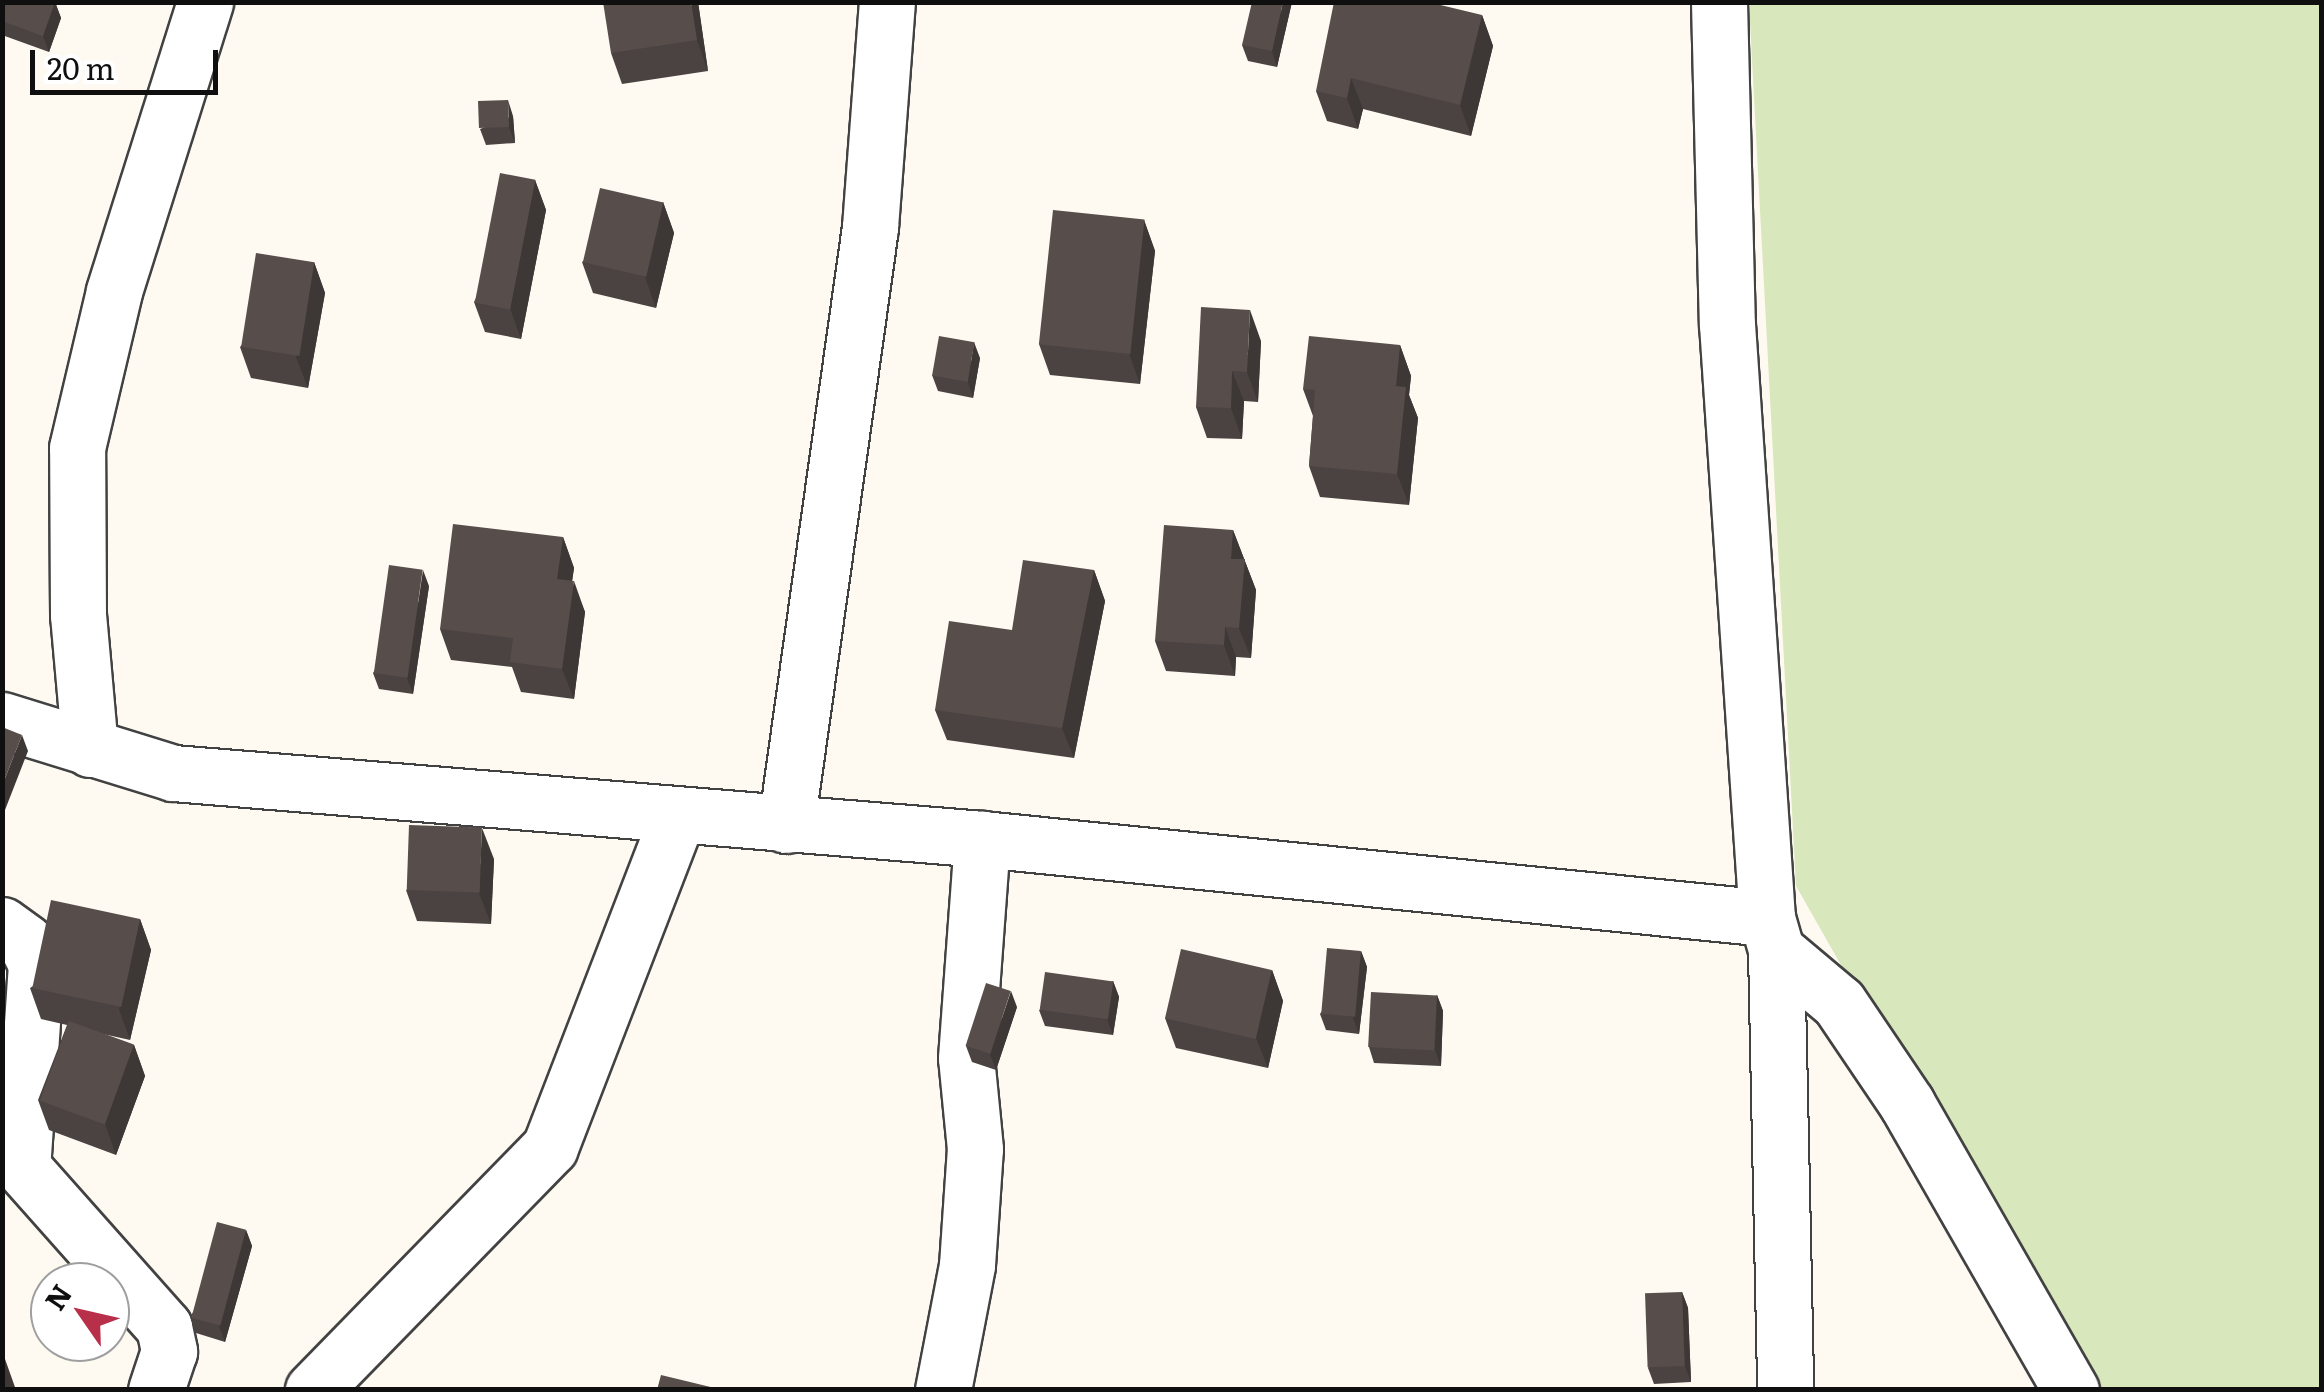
<!DOCTYPE html>
<html>
<head>
<meta charset="utf-8">
<style>
  body { margin:0 }
  #map { position:relative; width:2324px; height:1392px; overflow:hidden; background:#fefaf1; font-family:Literata,serif }
  div>[style] { position:absolute }
  [style*='--x'] { left:calc(var(--x)*1px); top:calc(var(--y)*1px); width:calc(var(--w)*1px); rotate:calc(var(--a)*1deg) }
  .green>* { inset:0; background:#d8e7bc }
  .roads { filter:drop-shadow(2px 0 #424242) drop-shadow(-2px 0 #424242) drop-shadow(0 2px #424242) drop-shadow(0 -2px #424242) }
  .minor>* { height:55px; margin:-27.5px; padding:0 27.5px; transform-origin:27.5px; border-radius:27.5px; background:#fff }
  .wall>* { inset:0; background:#4b4341 }
  .shaded-wall>* { inset:0; background:#3d3735 }
  .building>* { inset:0; background:#574e4c; transform-origin:0 0 }
  span { translate:-50% -50%; white-space:nowrap; text-align:center; line-height:1.15; -webkit-text-stroke:10px #fff; paint-order:stroke }
  .frame { position:absolute; inset:0; border:5px solid #0f0f0f; pointer-events:none }
  .north { position:absolute; left:30px; top:1262px; width:100px; height:100px; box-sizing:border-box; background:#fff; border:2px solid #9f9f9f; border-radius:50%; rotate:304deg; font-size:28px; font-weight:700; line-height:40px; text-align:center; color:#0f0f0f }
  .north::after { content:''; display:block; margin:auto; width:35px; height:45px; background:#b72f48; clip-path:polygon(50% 0,100% 100%,50% 72%,0 100%) }
  .scale { position:absolute; left:30px; top:50px; width:188px; height:45px; box-sizing:border-box; border:5px solid #0f0f0f; border-top:0; padding-left:12px; font-size:30px; line-height:35px; white-space:nowrap; color:#0f0f0f; -webkit-text-stroke:8px #fff; paint-order:stroke }
</style>
</head>
<body>
<div id="map">
  <div class="green">
    <i style="clip-path:polygon(1749px 3px,2321px 3px,2321px 1389px,2082px 1389px,1796px 886px)"></i>
  </div>
  <div class="roads">
    <div class="minor">
      <i style="--x:1719;--y:2;--w:322;--a:88.6"></i>
      <i style="--x:1727;--y:324;--w:595;--a:86.15"></i>
      <i style="--x:1767;--y:918;--w:33;--a:74"></i>
      <i style="--x:1776;--y:950;--w:82;--a:40.1"></i>
      <i style="--x:1839;--y:1003;--w:122;--a:56"></i>
      <i style="--x:1907;--y:1104;--w:330;--a:60.2"></i>
      <i style="--x:2;--y:720;--w:179;--a:17.2"></i>
      <i style="--x:173;--y:773;--w:812;--a:4.66"></i>
      <i style="--x:982;--y:839;--w:789;--a:5.75"></i>
      <i style="--x:90;--y:749;--w:135;--a:-95.1"></i>
      <i style="--x:78;--y:615;--w:167;--a:-90.3"></i>
      <i style="--x:77;--y:448;--w:161;--a:-76.7"></i>
      <i style="--x:114;--y:291;--w:303;--a:-72.5"></i>
      <i style="--x:786;--y:825;--w:604;--a:-82"></i>
      <i style="--x:870;--y:227;--w:226;--a:-85.7"></i>
      <i style="--x:2;--y:925;--w:29;--a:36"></i>
      <i style="--x:25;--y:942;--w:25;--a:63"></i>
      <i style="--x:36;--y:964;--w:203;--a:93.9"></i>
      <i style="--x:22;--y:1167;--w:214;--a:48.4"></i>
      <i style="--x:164;--y:1327;--w:25;--a:78"></i>
      <i style="--x:169;--y:1351;--w:41;--a:108.4"></i>
      <i style="--x:1776;--y:950;--w:440;--a:88.8"></i>
      <i style="--x:313;--y:1390;--w:339;--a:-45.7"></i>
      <i style="--x:550;--y:1147;--w:356;--a:-68.9"></i>
      <i style="--x:943;--y:1390;--w:127;--a:-79.1"></i>
      <i style="--x:967;--y:1265;--w:116;--a:-86.1"></i>
      <i style="--x:975;--y:1149;--w:91;--a:-95.6"></i>
      <i style="--x:966;--y:1058;--w:220;--a:-85.8"></i>
    </div>
  </div>
  <div class="wall">
    <i style="clip-path:polygon(2px 2px,55px 2px,61px 18px,49px 52px,2px 35px)"></i>
    <i style="clip-path:polygon(698px 2px,708px 71px,622px 84px,611px 53px)"></i>
    <i style="clip-path:polygon(1292px 2px,1277px 67px,1248px 61px,1242px 45px)"></i>
    <i style="clip-path:polygon(1482px 15px,1493px 46px,1471px 136px,1363px 109px,1358px 129px,1327px 121px,1316px 91px)"></i>
    <i style="clip-path:polygon(513px 116px,515px 143px,486px 145px,480px 129px)"></i>
    <i style="clip-path:polygon(535px 180px,546px 210px,521px 339px,485px 332px,474px 302px)"></i>
    <i style="clip-path:polygon(663px 202px,674px 233px,656px 308px,593px 293px,582px 262px)"></i>
    <i style="clip-path:polygon(1144px 220px,1155px 251px,1140px 384px,1050px 375px,1039px 344px)"></i>
    <i style="clip-path:polygon(314px 262px,325px 293px,308px 388px,251px 378px,240px 347px)"></i>
    <i style="clip-path:polygon(1261px 341px,1258px 402px,1244px 401px,1242px 439px,1207px 438px,1196px 407px)"></i>
    <i style="clip-path:polygon(1400px 345px,1411px 376px,1409px 395px,1418px 418px,1409px 505px,1320px 497px,1309px 466px,1313px 416px,1303px 389px)"></i>
    <i style="clip-path:polygon(980px 358px,973px 398px,938px 391px,932px 375px)"></i>
    <i style="clip-path:polygon(1233px 530px,1256px 590px,1251px 658px,1236px 657px,1235px 676px,1166px 671px,1155px 641px)"></i>
    <i style="clip-path:polygon(563px 537px,574px 568px,572px 581px,585px 612px,574px 699px,521px 692px,512px 667px,451px 660px,440px 629px)"></i>
    <i style="clip-path:polygon(1094px 570px,1105px 601px,1074px 758px,947px 740px,935px 710px,1012px 630px)"></i>
    <i style="clip-path:polygon(429px 586px,413px 694px,379px 689px,373px 673px)"></i>
    <i style="clip-path:polygon(494px 859px,491px 924px,417px 921px,406px 890px)"></i>
    <i style="clip-path:polygon(140px 919px,151px 950px,130px 1040px,103px 1034px,134px 1045px,145px 1076px,116px 1155px,49px 1130px,38px 1100px,67px 1025px,41px 1019px,30px 988px)"></i>
    <i style="clip-path:polygon(1361px 951px,1367px 967px,1359px 1034px,1326px 1030px,1320px 1014px)"></i>
    <i style="clip-path:polygon(1272px 970px,1283px 1001px,1268px 1068px,1176px 1048px,1165px 1018px)"></i>
    <i style="clip-path:polygon(1113px 981px,1119px 997px,1113px 1035px,1045px 1026px,1039px 1010px)"></i>
    <i style="clip-path:polygon(1437px 995px,1443px 1011px,1441px 1066px,1374px 1063px,1369px 1047px)"></i>
    <i style="clip-path:polygon(1017px 1007px,996px 1070px,972px 1062px,966px 1046px)"></i>
    <i style="clip-path:polygon(246px 1230px,252px 1246px,225px 1342px,196px 1333px,190px 1317px)"></i>
    <i style="clip-path:polygon(1682px 1292px,1688px 1308px,1691px 1382px,1654px 1384px,1648px 1368px)"></i>
  </div>
  <div class="shaded-wall">
    <i style="clip-path:polygon(55px 2px,61px 18px,49px 52px,43px 36px)"></i>
    <i style="clip-path:polygon(691px 2px,698px 2px,708px 71px,697px 40px)"></i>
    <i style="clip-path:polygon(1283px 2px,1292px 2px,1277px 67px,1272px 51px)"></i>
    <i style="clip-path:polygon(1482px 15px,1493px 46px,1471px 136px,1460px 105px)"></i>
    <i style="clip-path:polygon(1351px 78px,1363px 109px,1358px 129px,1347px 98px)"></i>
    <i style="clip-path:polygon(508px 100px,513px 116px,515px 143px,509px 127px)"></i>
    <i style="clip-path:polygon(535px 180px,546px 210px,521px 339px,510px 308px)"></i>
    <i style="clip-path:polygon(663px 202px,674px 233px,656px 308px,645px 277px)"></i>
    <i style="clip-path:polygon(1144px 220px,1155px 251px,1140px 384px,1129px 353px)"></i>
    <i style="clip-path:polygon(314px 262px,325px 293px,308px 388px,296px 357px)"></i>
    <i style="clip-path:polygon(1250px 310px,1261px 341px,1258px 402px,1247px 372px)"></i>
    <i style="clip-path:polygon(974px 342px,980px 358px,973px 398px,968px 382px)"></i>
    <i style="clip-path:polygon(1400px 345px,1411px 376px,1409px 395px,1418px 418px,1409px 505px,1397px 474px,1396px 386px)"></i>
    <i style="clip-path:polygon(1232px 371px,1244px 401px,1242px 439px,1231px 408px)"></i>
    <i style="clip-path:polygon(1233px 530px,1256px 590px,1251px 658px,1239px 628px,1231px 559px)"></i>
    <i style="clip-path:polygon(563px 537px,574px 568px,568px 610px,557px 579px)"></i>
    <i style="clip-path:polygon(423px 570px,429px 586px,413px 694px,407px 678px)"></i>
    <i style="clip-path:polygon(1094px 570px,1105px 601px,1074px 758px,1062px 728px)"></i>
    <i style="clip-path:polygon(574px 581px,585px 612px,574px 699px,562px 669px)"></i>
    <i style="clip-path:polygon(1225px 627px,1236px 657px,1235px 676px,1224px 645px)"></i>
    <i style="clip-path:polygon(22px 735px,28px 751px,5px 810px,2px 802px,2px 786px)"></i>
    <i style="clip-path:polygon(482px 828px,494px 859px,491px 924px,479px 893px)"></i>
    <i style="clip-path:polygon(140px 919px,151px 950px,130px 1040px,119px 1009px)"></i>
    <i style="clip-path:polygon(1361px 951px,1367px 967px,1359px 1034px,1353px 1018px)"></i>
    <i style="clip-path:polygon(1272px 970px,1283px 1001px,1268px 1068px,1256px 1038px)"></i>
    <i style="clip-path:polygon(1113px 981px,1119px 997px,1113px 1035px,1107px 1019px)"></i>
    <i style="clip-path:polygon(1011px 991px,1017px 1007px,996px 1070px,990px 1054px)"></i>
    <i style="clip-path:polygon(1437px 995px,1443px 1011px,1441px 1066px,1435px 1050px)"></i>
    <i style="clip-path:polygon(134px 1045px,145px 1076px,116px 1155px,105px 1124px)"></i>
    <i style="clip-path:polygon(246px 1230px,252px 1246px,225px 1342px,219px 1326px)"></i>
    <i style="clip-path:polygon(1682px 1292px,1688px 1308px,1691px 1382px,1685px 1366px)"></i>
    <i style="clip-path:polygon(5px 1359px,16px 1390px,2px 1390px,2px 1362px)"></i>
  </div>
  <div class="building">
    <i style="clip-path:polygon(2px 2px,55px 2px,43px 36px,2px 21px)"></i>
    <i style="clip-path:polygon(603px 2px,691px 2px,697px 40px,611px 53px)"></i>
    <i style="clip-path:polygon(1252px 2px,1283px 2px,1272px 51px,1242px 45px)"></i>
    <i style="clip-path:polygon(1334px 2px,1428px 2px,1482px 15px,1460px 105px,1351px 78px,1347px 98px,1316px 91px)"></i>
    <i style="left:508px;top:100px;width:27px;height:30px;rotate:88deg"></i>
    <i style="left:500px;top:173px;width:36px;height:132px;rotate:11deg"></i>
    <i style="left:600px;top:188px;width:65px;height:76px;rotate:13deg"></i>
    <i style="left:1053px;top:210px;width:92px;height:135px;rotate:6deg"></i>
    <i style="left:256px;top:253px;width:59px;height:95px;rotate:9deg"></i>
    <i style="clip-path:polygon(1201px 307px,1250px 310px,1247px 372px,1232px 371px,1231px 408px,1196px 407px)"></i>
    <i style="left:939px;top:336px;width:36px;height:40px;rotate:10deg"></i>
    <i style="clip-path:polygon(1309px 336px,1400px 345px,1396px 386px,1406px 387px,1397px 474px,1309px 466px,1315px 390px,1303px 389px)"></i>
    <i style="clip-path:polygon(453px 524px,563px 537px,557px 579px,574px 581px,562px 669px,510px 662px,513px 638px,440px 629px)"></i>
    <i style="clip-path:polygon(1164px 525px,1233px 530px,1231px 559px,1245px 559px,1239px 628px,1225px 627px,1224px 645px,1155px 641px)"></i>
    <i style="clip-path:polygon(1023px 560px,1094px 570px,1062px 728px,935px 710px,949px 621px,1012px 630px)"></i>
    <i style="left:389px;top:565px;width:34px;height:109px;rotate:8deg"></i>
    <i style="clip-path:polygon(2px 727px,22px 735px,2px 786px)"></i>
    <i style="left:409px;top:825px;width:73px;height:65px;rotate:2deg"></i>
    <i style="left:51px;top:900px;width:91px;height:90px;rotate:12deg"></i>
    <i style="left:1327px;top:948px;width:34px;height:66px;rotate:5deg"></i>
    <i style="left:1181px;top:949px;width:93px;height:71px;rotate:13deg"></i>
    <i style="left:1045px;top:972px;width:69px;height:38px;rotate:8deg"></i>
    <i style="left:986px;top:983px;width:26px;height:66px;rotate:18deg"></i>
    <i style="left:1371px;top:992px;width:66px;height:55px;rotate:3deg"></i>
    <i style="left:69px;top:1021px;width:69px;height:85px;rotate:20deg"></i>
    <i style="left:217px;top:1222px;width:30px;height:99px;rotate:15deg"></i>
    <i style="left:1682px;top:1292px;width:74px;height:37px;rotate:88deg"></i>
    <i style="clip-path:polygon(661px 1375px,723px 1390px,657px 1390px)"></i>
  </div>
  <div class="frame"></div>
  <div class="north">N</div>
  <div class="scale">20 m</div>
</div>
</body>
</html>
